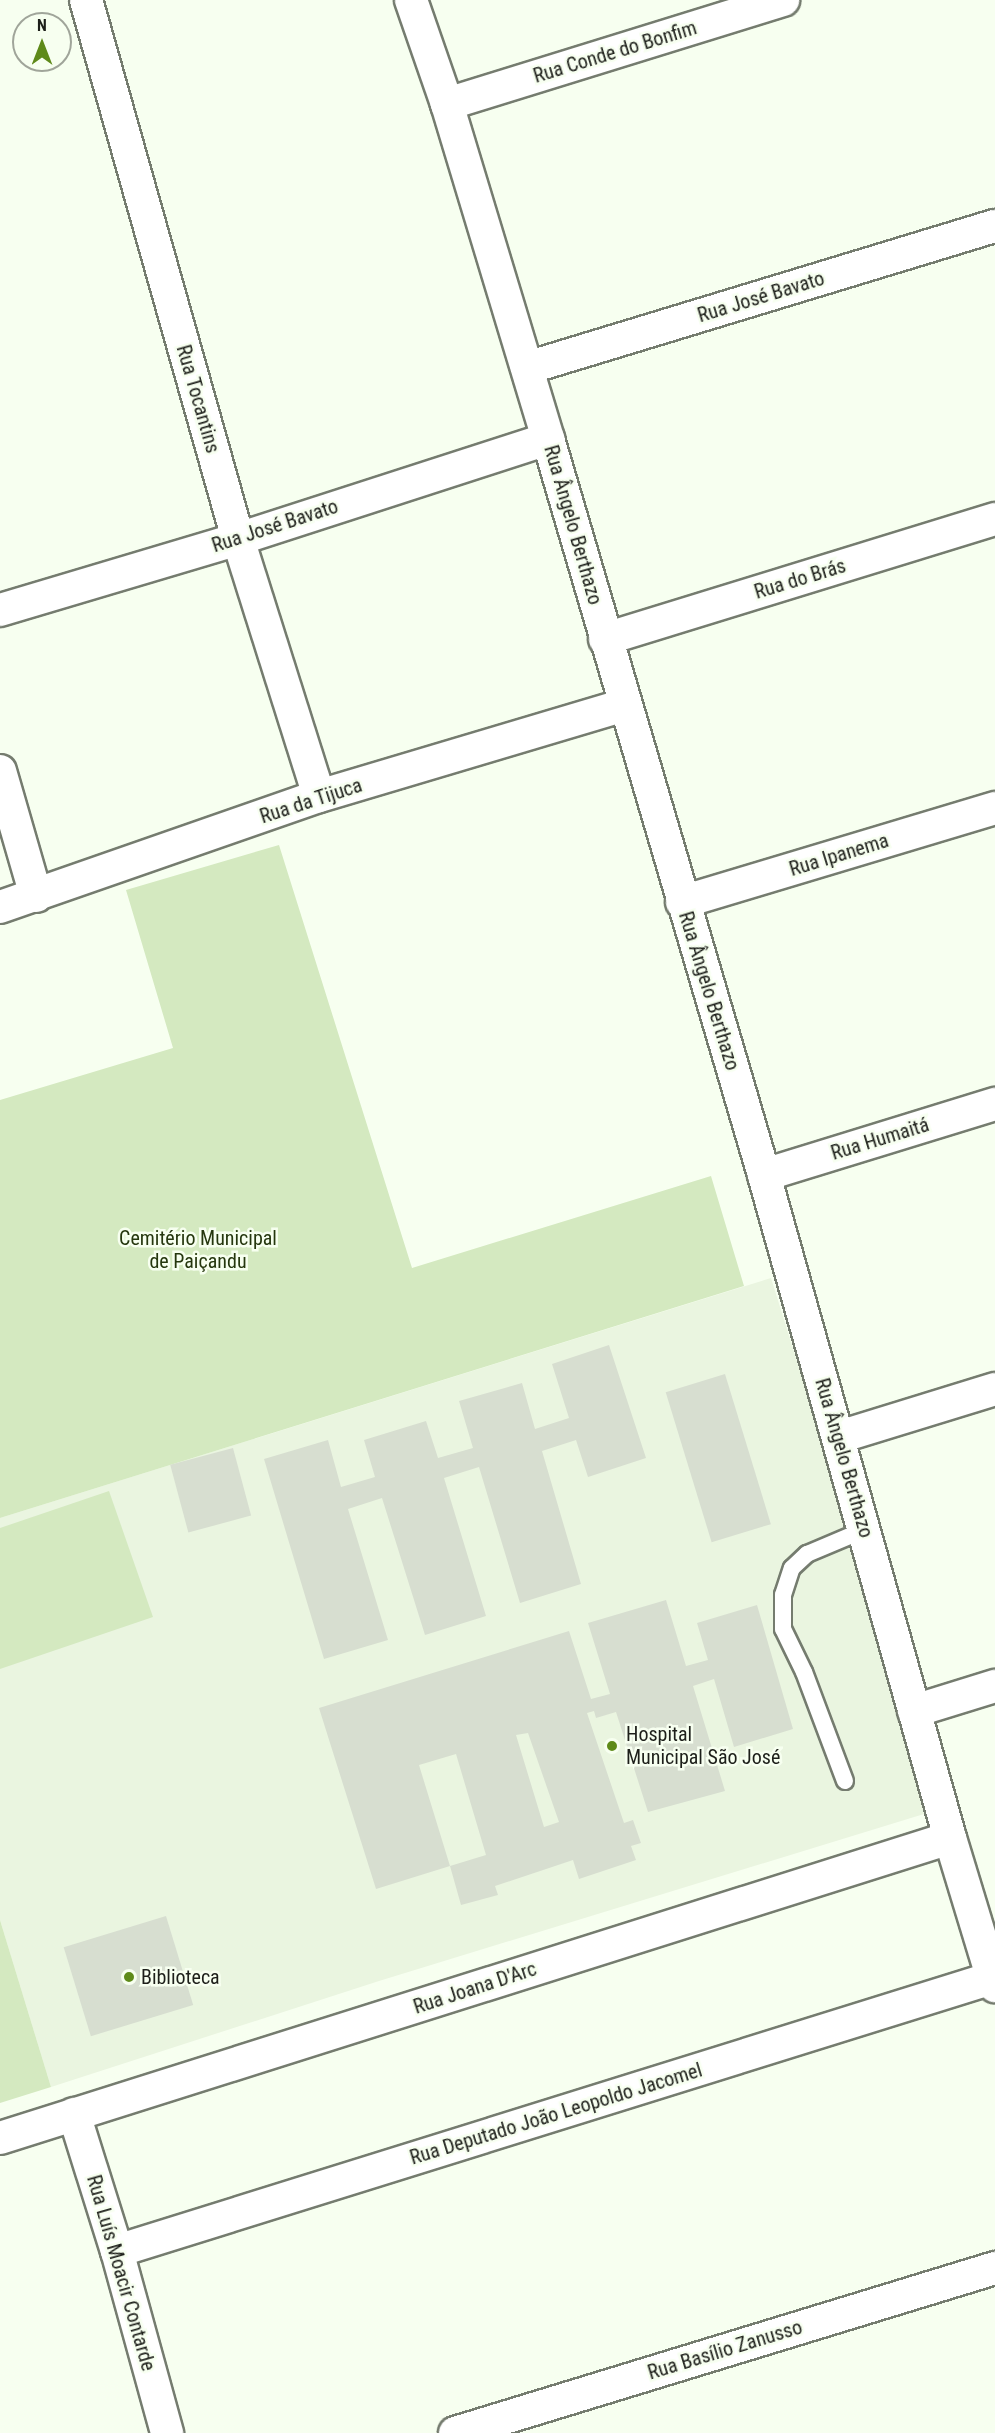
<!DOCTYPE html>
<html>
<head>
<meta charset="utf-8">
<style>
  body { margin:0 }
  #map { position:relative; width:995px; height:2433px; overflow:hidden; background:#f7fff0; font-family:"Roboto Condensed",sans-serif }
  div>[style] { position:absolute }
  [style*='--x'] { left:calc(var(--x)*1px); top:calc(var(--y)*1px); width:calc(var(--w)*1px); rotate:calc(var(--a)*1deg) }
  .built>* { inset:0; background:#eaf5e0 }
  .green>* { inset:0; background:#d4e9c0 }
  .building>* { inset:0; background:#d7ded0; transform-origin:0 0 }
  .roads { filter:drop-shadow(2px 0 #757c6f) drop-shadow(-2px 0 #757c6f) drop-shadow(0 2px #757c6f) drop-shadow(0 -2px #757c6f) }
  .service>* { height:16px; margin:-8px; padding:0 8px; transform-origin:8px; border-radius:8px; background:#fff }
  .minor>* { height:32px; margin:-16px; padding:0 16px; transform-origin:16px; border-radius:16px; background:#fff }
  .dots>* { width:16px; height:16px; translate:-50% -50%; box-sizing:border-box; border:3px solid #f7fff0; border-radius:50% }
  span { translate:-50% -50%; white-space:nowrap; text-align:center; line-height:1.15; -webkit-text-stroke:5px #f7fff0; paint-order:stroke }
  .street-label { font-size:20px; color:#1d1f1a }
  .park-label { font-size:20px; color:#25370e }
  .poi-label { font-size:20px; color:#1d1f1a }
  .left { translate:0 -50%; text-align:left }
  .north { position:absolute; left:12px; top:12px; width:60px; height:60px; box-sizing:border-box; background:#f7fff0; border:2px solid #a0a59a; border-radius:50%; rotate:0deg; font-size:16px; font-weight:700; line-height:24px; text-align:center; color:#1d1f1a }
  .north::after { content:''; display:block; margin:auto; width:21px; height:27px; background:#5e8a19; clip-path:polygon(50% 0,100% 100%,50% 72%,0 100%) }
</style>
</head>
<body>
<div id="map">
  <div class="built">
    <i style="clip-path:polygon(771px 1278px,937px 1810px,379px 1981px,51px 2087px,0 1920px,0 1518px)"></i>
  </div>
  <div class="green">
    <i style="clip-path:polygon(279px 845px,412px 1268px,711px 1176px,744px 1286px,0 1518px,0 1100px,173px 1048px,126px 890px)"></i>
    <i style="clip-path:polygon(109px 1491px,153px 1617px,0 1669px,0 1528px)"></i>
    <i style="clip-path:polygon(0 1920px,51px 2087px,0 2103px)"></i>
  </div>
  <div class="building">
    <i style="clip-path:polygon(609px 1345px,646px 1458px,588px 1477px,576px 1440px,542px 1451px,581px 1584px,520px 1603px,479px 1467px,444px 1478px,486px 1616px,425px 1635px,382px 1498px,348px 1509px,388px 1640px,324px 1659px,264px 1459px,328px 1440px,341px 1487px,375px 1477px,364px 1440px,426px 1421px,438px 1458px,473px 1448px,459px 1401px,522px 1383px,535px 1429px,569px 1418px,552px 1364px)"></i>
    <i style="left:725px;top:1374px;width:157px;height:62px;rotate:73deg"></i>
    <i style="left:233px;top:1448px;width:70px;height:65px;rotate:75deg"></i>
    <i style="clip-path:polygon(evenodd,666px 1600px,686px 1666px,708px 1660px,697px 1623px,757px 1605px,793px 1729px,734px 1747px,714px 1679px,693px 1686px,725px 1791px,648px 1812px,616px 1712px,596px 1718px,594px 1711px,587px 1713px,624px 1823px,633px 1820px,641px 1843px,631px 1846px,636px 1860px,579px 1879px,573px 1860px,495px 1886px,498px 1895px,461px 1905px,450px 1866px,486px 1855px,456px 1754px,419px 1765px,450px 1866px,376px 1889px,319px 1708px,569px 1631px,591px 1699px,610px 1694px,588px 1623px,666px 1600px,528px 1733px,559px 1822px,544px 1827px,516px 1735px,528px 1733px)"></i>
    <i style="left:166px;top:1916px;width:93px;height:107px;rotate:73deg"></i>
  </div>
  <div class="roads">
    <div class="service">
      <i style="--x:845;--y:1781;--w:116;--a:-110.6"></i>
      <i style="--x:804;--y:1672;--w:48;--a:-116"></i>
      <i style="--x:783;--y:1629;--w:34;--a:-90"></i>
      <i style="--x:783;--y:1595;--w:28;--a:-72"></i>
      <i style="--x:792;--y:1568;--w:21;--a:-43"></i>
      <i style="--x:807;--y:1554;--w:62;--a:-22.8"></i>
    </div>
    <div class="minor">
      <i style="--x:86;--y:0;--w:560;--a:74.25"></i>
      <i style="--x:238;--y:539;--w:269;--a:72.5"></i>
      <i style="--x:411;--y:0;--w:110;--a:70.9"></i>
      <i style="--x:447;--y:104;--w:350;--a:73.2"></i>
      <i style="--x:548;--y:439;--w:767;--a:73.64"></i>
      <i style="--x:764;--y:1175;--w:689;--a:74.33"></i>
      <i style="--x:950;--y:1838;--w:155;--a:73.1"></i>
      <i style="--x:447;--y:104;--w:352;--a:-17.2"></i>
      <i style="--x:527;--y:368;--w:489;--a:-16.9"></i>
      <i style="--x:0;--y:610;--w:248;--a:-16.6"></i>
      <i style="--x:238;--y:539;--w:326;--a:-17.9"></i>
      <i style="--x:605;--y:639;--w:408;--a:-17.1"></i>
      <i style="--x:0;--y:771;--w:130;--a:73.9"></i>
      <i style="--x:682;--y:902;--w:327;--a:-16.7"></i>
      <i style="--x:0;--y:907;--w:338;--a:-19.2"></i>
      <i style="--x:319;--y:796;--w:319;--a:-16.6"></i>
      <i style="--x:764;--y:1175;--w:242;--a:-17.1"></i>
      <i style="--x:839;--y:1437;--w:163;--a:-17.1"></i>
      <i style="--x:914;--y:1711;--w:85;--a:-17.2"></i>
      <i style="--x:74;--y:2114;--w:144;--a:72.6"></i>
      <i style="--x:117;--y:2251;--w:189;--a:74.6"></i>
      <i style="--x:0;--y:2138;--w:996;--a:-17.53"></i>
      <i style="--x:117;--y:2251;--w:920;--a:-17.33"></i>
      <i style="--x:455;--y:2433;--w:565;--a:-16.99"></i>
    </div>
  </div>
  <div class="dots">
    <i style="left:612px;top:1746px;background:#5e8a19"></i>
    <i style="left:129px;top:1977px;background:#5e8a19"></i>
  </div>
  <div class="street-label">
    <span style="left:615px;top:52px;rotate:-17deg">Rua Conde do Bonfim</span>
    <span style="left:761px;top:297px;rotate:-17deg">Rua José Bavato</span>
    <span style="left:198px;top:399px;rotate:74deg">Rua Tocantins</span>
    <span style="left:573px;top:525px;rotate:74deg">Rua Ângelo Berthazo</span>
    <span style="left:275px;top:526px;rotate:-18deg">Rua José Bavato</span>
    <span style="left:800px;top:579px;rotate:-17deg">Rua do Brás</span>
    <span style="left:311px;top:801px;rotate:-18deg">Rua da Tijuca</span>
    <span style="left:839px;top:855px;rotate:-17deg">Rua Ipanema</span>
    <span style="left:709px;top:991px;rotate:73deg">Rua Ângelo Berthazo</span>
    <span style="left:880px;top:1139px;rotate:-17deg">Rua Humaitá</span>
    <span style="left:844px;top:1458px;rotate:74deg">Rua Ângelo Berthazo</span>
    <span style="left:475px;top:1988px;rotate:-18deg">Rua Joana D'Arc</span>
    <span style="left:556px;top:2114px;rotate:-17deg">Rua Deputado João Leopoldo Jacomel</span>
    <span style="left:121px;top:2273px;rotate:74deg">Rua Luís Moacir Contarde</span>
    <span style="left:725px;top:2350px;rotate:-17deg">Rua Basílio Zanusso</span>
  </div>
  <div class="park-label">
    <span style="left:198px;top:1250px">Cemitério Municipal<br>de Paiçandu</span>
  </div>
  <div class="poi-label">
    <span class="left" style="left:626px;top:1746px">Hospital<br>Municipal São José</span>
    <span class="left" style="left:141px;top:1977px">Biblioteca</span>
  </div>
  <div class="north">N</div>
</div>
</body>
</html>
